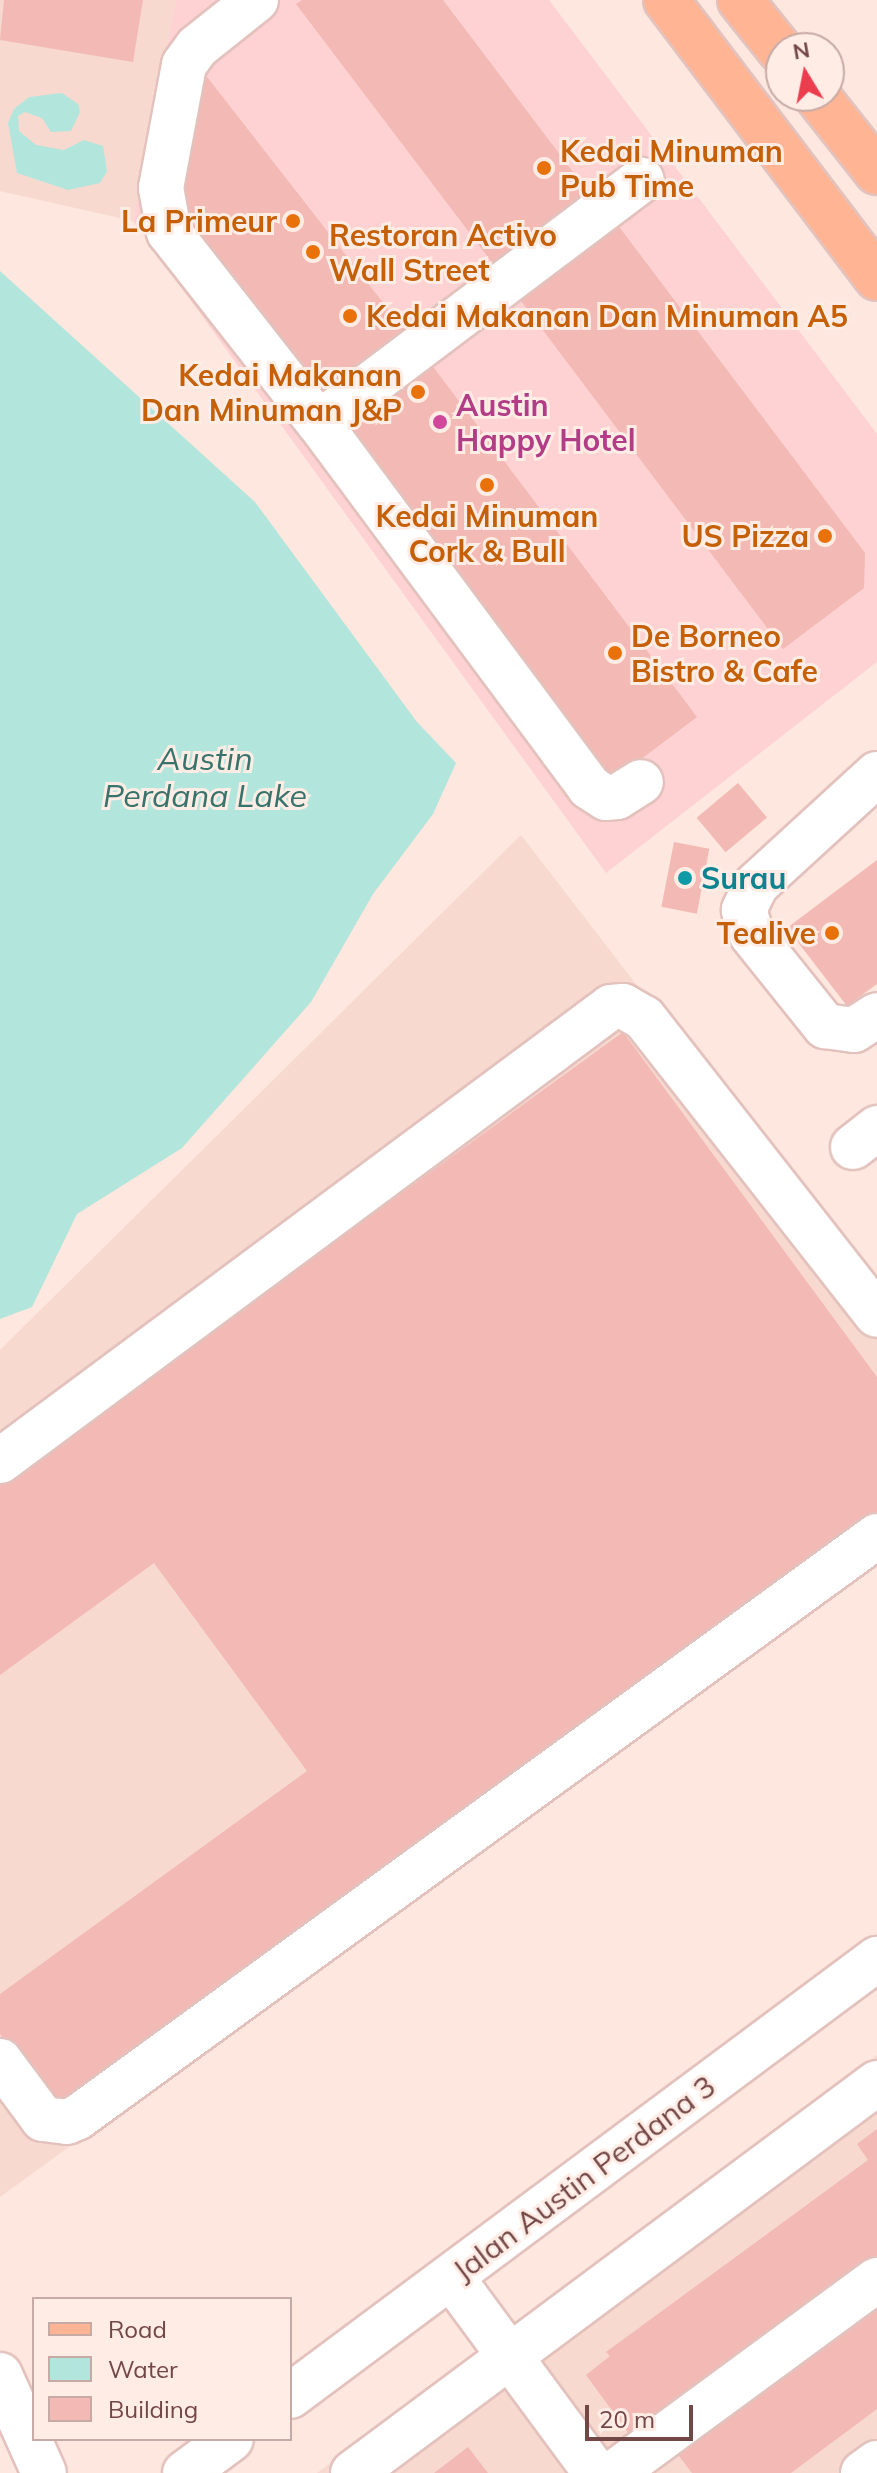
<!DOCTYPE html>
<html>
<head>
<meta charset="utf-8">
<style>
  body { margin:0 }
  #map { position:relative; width:877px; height:2473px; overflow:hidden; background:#fde7de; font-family:Mulish,sans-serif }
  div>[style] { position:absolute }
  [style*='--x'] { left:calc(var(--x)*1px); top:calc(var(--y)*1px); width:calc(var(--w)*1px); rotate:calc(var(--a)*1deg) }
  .residential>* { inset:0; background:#f7d9cf }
  .commercial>* { inset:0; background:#fed1d2 }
  .water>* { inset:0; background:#b2e6dd }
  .building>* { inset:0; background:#f3b9b4; transform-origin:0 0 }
  .roads { filter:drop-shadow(2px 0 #e3c2bd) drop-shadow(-2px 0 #e3c2bd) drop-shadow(0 2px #e3c2bd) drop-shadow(0 -2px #e3c2bd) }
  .minor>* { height:44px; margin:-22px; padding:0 22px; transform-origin:22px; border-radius:22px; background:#fff }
  .major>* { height:44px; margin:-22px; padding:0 22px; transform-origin:22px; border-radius:22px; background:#ffb493 }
  .dots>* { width:22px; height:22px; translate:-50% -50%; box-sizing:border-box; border:4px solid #ffece5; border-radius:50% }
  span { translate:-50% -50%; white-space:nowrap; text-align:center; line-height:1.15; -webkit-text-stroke:6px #ffece5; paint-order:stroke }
  .food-label { font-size:30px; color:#c56008; font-weight:700 }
  .left { translate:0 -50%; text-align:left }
  .right { translate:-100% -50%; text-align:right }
  .hotel-label { font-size:30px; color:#b23c85; font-weight:700 }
  .culture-label { font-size:30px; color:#0d838f; font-weight:700 }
  .street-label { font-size:30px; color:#734746 }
  .water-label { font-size:32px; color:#37736a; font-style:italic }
  .legend { position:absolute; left:32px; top:2297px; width:260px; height:144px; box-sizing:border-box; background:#ffece5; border:2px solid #c7aaa5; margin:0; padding:10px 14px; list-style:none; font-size:24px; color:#734746 }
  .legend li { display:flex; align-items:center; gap:16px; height:40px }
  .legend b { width:40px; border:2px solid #c7aaa5 }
  .north { position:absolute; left:765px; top:32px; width:80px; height:80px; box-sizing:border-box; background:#ffece5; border:2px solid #c7aaa5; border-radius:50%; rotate:350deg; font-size:22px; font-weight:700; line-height:32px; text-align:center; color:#734746 }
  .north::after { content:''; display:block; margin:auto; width:28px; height:36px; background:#ec3d4e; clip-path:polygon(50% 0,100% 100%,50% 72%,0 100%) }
  .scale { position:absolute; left:585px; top:2405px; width:108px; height:36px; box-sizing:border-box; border:4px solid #734746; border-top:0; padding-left:10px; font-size:24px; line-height:28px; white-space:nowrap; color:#734746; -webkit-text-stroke:6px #ffece5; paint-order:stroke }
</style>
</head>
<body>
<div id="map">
  <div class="residential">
    <i style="clip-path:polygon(0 0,176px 0,133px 221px,0 191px)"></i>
    <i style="clip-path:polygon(521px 835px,877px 1297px,877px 1559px,0 2197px,0 1350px)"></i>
    <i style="clip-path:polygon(877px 2055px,877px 2473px,317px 2473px)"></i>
  </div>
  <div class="commercial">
    <i style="clip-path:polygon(176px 0,549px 0,877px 434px,877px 662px,606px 873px,133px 221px)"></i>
  </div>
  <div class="water">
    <i style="clip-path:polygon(62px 93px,78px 104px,80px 112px,71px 131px,51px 132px,42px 118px,25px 112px,18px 116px,19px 131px,36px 145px,64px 150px,84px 140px,103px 146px,107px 171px,100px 183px,68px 190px,17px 173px,8px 123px,14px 109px,29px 97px)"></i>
    <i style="clip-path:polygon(0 271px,255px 502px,417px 722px,456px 763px,433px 814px,373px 894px,311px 1002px,182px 1148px,77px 1214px,32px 1307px,0 1319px)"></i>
  </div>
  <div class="building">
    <i style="clip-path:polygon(4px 0,143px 0,133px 62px,0 40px)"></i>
    <i style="clip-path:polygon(302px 0,443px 0,589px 193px,494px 265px,296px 4px)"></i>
    <i style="clip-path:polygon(204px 73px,409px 336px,319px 404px,189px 235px,199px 228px,172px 192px)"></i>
    <i style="clip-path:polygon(617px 224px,865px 553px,864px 588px,783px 649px,518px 297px)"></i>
    <i style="left:431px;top:364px;width:442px;height:117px;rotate:53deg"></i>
    <i style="left:738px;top:783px;width:45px;height:54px;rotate:50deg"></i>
    <i style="left:674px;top:842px;width:36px;height:66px;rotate:11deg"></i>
    <i style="clip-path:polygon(877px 860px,877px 984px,847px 1006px,787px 928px)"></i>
    <i style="clip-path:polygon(623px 1032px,877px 1377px,877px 1542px,70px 2129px,0 2034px,0 1994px,307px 1771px,154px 1563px,0 1675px,0 1485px)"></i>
    <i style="clip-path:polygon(877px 2129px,877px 2267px,632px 2438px,586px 2375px,610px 2356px,606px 2352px,868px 2160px,857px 2144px)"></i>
    <i style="clip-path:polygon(877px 2294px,877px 2409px,791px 2473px,692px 2473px,672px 2447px)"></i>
    <i style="clip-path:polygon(468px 2447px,488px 2473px,434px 2473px,442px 2467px)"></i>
  </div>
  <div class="roads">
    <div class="minor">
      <i style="--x:256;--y:0;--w:75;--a:141.5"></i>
      <i style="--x:197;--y:47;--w:22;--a:126"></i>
      <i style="--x:184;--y:65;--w:125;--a:100.6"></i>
      <i style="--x:161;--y:188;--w:45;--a:79.7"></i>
      <i style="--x:169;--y:232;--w:243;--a:51.9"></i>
      <i style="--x:319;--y:423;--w:453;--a:53.4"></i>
      <i style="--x:589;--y:787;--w:20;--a:33"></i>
      <i style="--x:606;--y:798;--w:11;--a:-5"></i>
      <i style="--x:617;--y:797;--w:28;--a:-32"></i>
      <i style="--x:319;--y:423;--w:404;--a:-37"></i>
      <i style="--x:877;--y:774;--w:164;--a:137.5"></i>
      <i style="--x:756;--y:885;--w:28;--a:116"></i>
      <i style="--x:744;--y:910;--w:26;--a:72"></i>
      <i style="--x:752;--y:935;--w:117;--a:51.3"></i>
      <i style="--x:825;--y:1026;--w:29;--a:8"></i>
      <i style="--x:854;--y:1030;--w:27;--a:-33"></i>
      <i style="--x:853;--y:1147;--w:31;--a:-38"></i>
      <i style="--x:0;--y:1461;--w:761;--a:-36.61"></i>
      <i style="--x:611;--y:1007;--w:12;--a:-5"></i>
      <i style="--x:623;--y:1006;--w:24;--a:30"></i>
      <i style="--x:644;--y:1018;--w:377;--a:51.9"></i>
      <i style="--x:0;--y:2061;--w:72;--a:53.4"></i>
      <i style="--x:43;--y:2119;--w:24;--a:7"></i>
      <i style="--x:67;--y:2122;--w:12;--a:-24"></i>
      <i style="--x:78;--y:2117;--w:988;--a:-36.02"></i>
      <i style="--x:452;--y:2278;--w:242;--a:53.6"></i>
      <i style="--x:0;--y:2375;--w:107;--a:65.8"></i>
      <i style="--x:290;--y:2396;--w:732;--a:-36.67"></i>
      <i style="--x:185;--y:2473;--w:57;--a:-36.5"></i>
      <i style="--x:353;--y:2473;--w:653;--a:-36.66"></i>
      <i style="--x:614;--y:2473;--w:326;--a:-36.3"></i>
      <i style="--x:863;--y:2473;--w:17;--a:-36"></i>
    </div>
    <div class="major">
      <i style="--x:666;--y:0;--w:349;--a:52.8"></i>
      <i style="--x:740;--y:0;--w:65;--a:51.2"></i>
      <i style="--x:817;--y:96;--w:97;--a:51.7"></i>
    </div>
  </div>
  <div class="dots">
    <i style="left:544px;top:168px;background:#e8710a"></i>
    <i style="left:293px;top:221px;background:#e8710a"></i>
    <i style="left:313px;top:252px;background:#e8710a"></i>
    <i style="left:350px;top:316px;background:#e8710a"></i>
    <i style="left:418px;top:392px;background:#e8710a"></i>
    <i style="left:440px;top:422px;background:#d1479c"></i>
    <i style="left:487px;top:485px;background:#e8710a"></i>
    <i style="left:825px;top:536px;background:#e8710a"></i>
    <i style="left:615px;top:653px;background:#e8710a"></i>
    <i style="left:685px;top:878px;background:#0f9aa8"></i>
    <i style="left:832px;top:933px;background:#e8710a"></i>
  </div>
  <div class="food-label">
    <span class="left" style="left:560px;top:168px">Kedai Minuman<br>Pub Time</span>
    <span class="right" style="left:277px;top:221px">La Primeur</span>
    <span class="left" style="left:329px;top:252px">Restoran Activo<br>Wall Street</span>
    <span class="left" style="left:366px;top:316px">Kedai Makanan Dan Minuman A5</span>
    <span class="right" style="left:402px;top:392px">Kedai Makanan<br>Dan Minuman J&amp;P</span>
    <span style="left:487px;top:533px">Kedai Minuman<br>Cork &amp; Bull</span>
    <span class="right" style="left:809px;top:536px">US Pizza</span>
    <span class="left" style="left:631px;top:653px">De Borneo<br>Bistro &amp; Cafe</span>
    <span class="right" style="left:816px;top:933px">Tealive</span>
  </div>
  <div class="hotel-label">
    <span class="left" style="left:456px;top:422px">Austin<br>Happy Hotel</span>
  </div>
  <div class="culture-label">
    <span class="left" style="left:701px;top:878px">Surau</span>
  </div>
  <div class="street-label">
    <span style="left:584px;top:2178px;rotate:-37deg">Jalan Austin Perdana 3</span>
  </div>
  <div class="water-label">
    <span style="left:205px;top:777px">Austin<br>Perdana Lake</span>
  </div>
  <ul class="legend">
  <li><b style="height:10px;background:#ffb493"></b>Road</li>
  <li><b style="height:22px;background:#b2e6dd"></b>Water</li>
  <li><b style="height:22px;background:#f3b9b4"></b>Building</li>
  </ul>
  <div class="north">N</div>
  <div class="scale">20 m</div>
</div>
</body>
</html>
